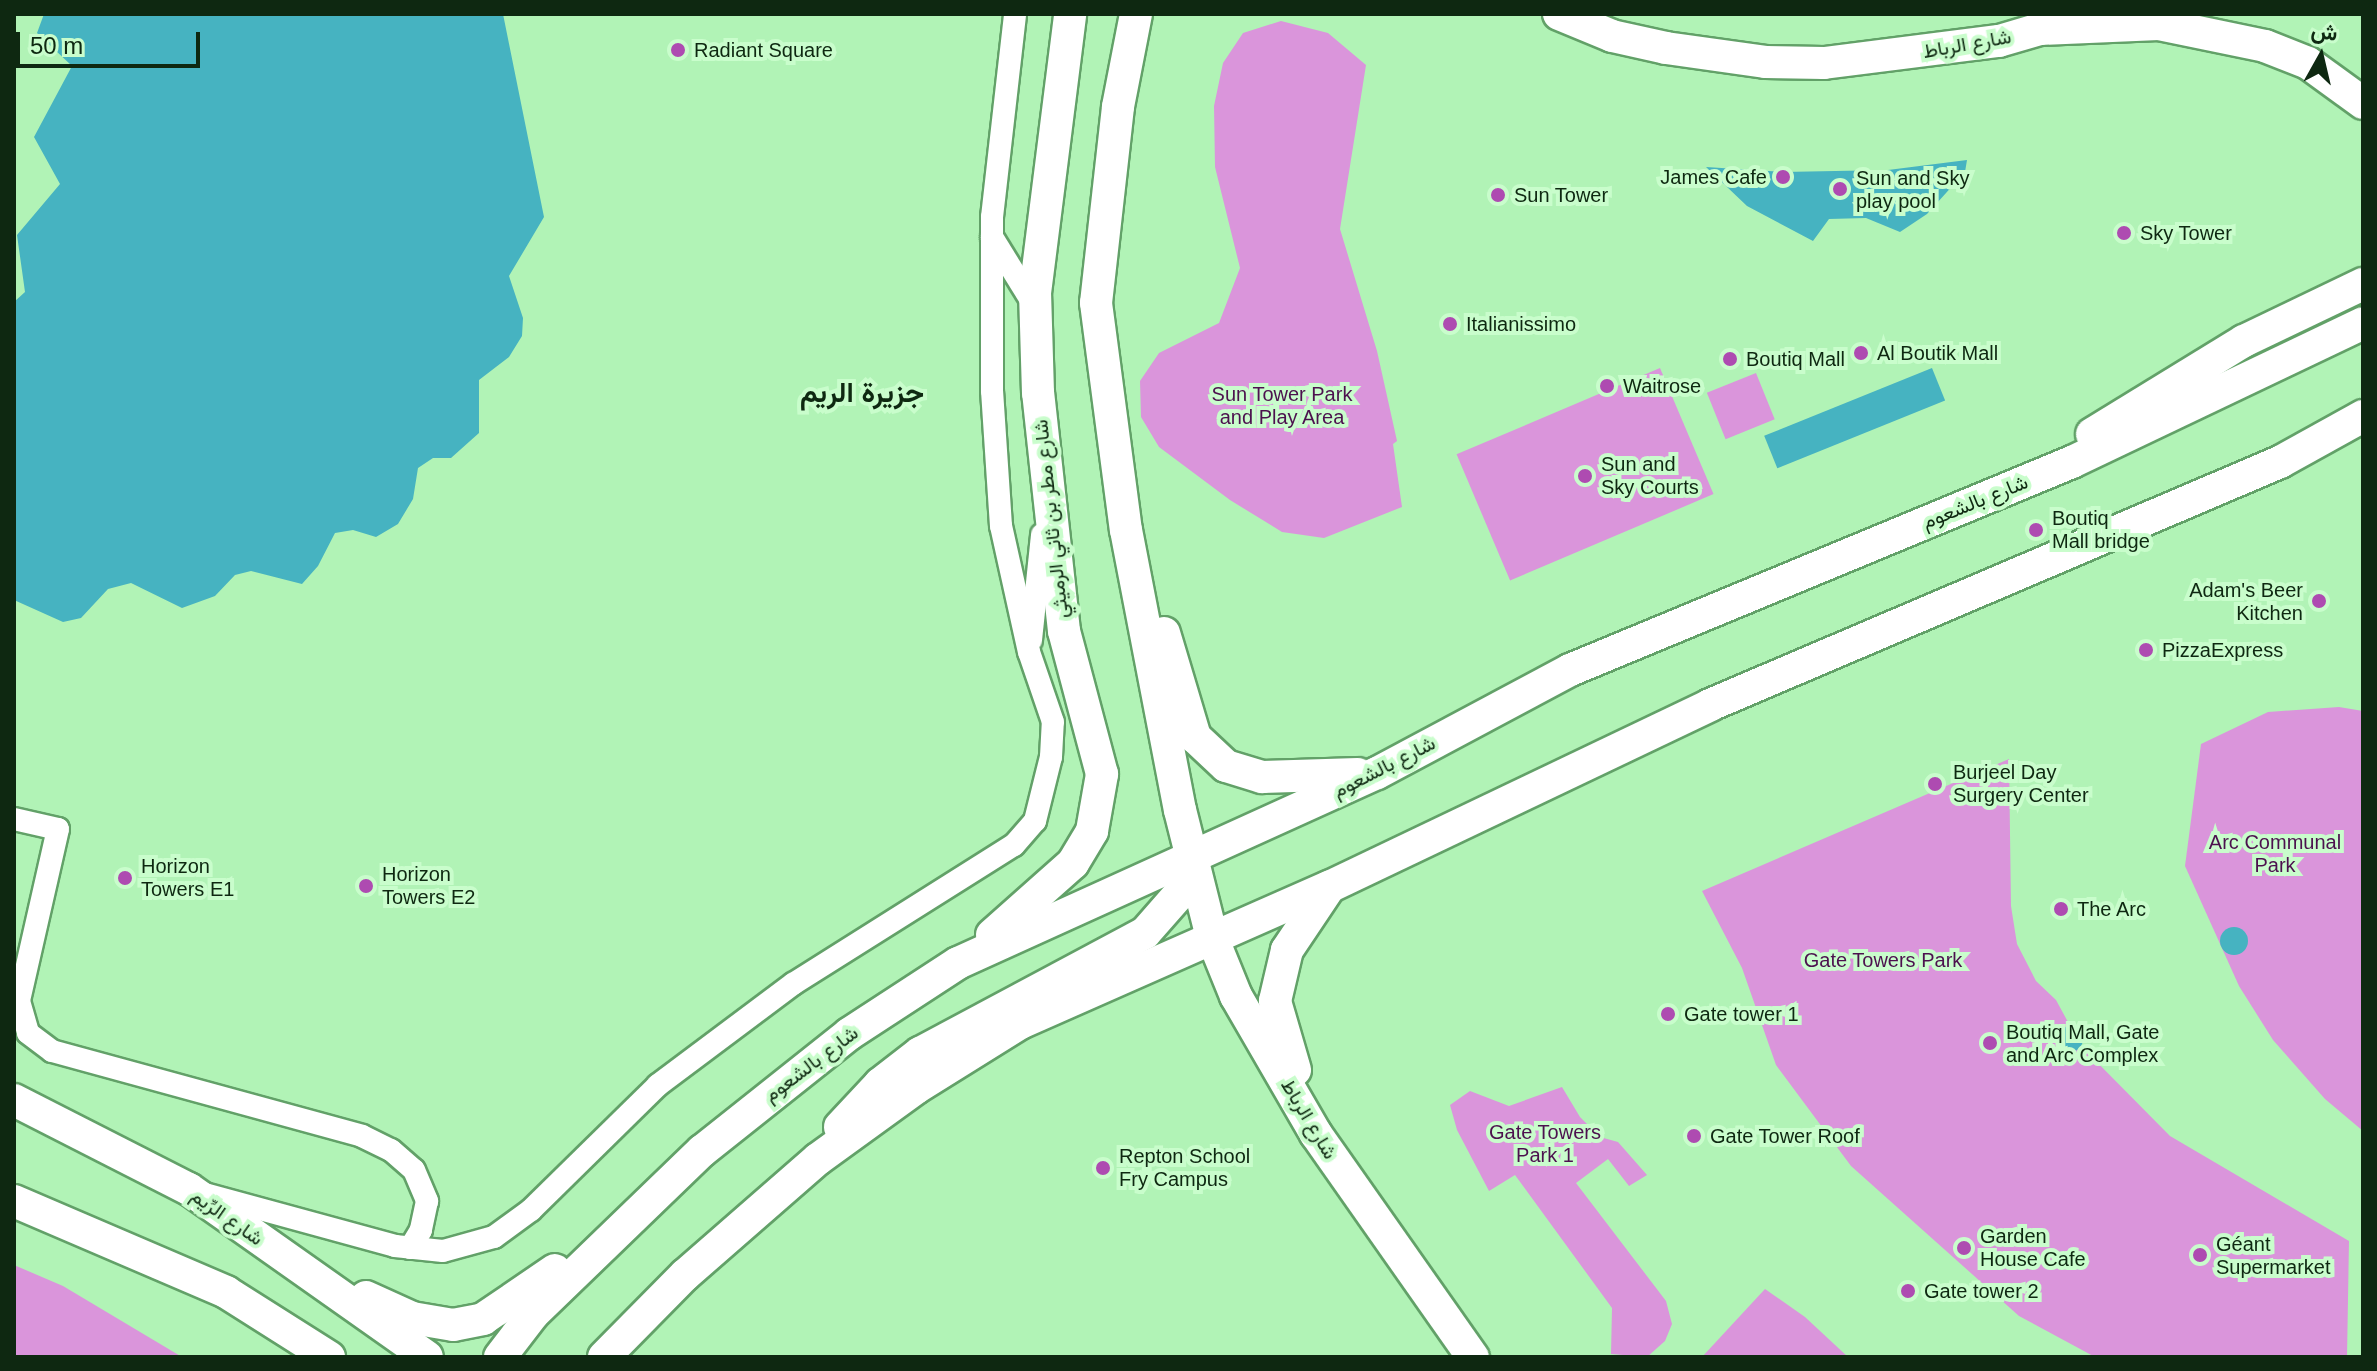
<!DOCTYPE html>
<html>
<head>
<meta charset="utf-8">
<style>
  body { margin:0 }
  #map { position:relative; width:2377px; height:1371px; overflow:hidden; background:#b1f3b6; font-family:Helvetica,Vazirmatn,sans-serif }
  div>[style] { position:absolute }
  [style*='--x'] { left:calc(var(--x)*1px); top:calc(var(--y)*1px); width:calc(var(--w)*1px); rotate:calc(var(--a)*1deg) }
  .green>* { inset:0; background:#da95db; transform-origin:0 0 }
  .water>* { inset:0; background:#46b3c1; transform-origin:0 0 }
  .round { border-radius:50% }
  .roads { filter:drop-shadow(2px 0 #62a168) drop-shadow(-2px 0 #62a168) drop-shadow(0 2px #62a168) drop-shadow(0 -2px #62a168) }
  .street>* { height:22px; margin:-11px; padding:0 11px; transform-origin:11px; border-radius:11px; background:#fff }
  .secondary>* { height:32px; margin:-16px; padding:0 16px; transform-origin:16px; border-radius:16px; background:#fff }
  .dots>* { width:22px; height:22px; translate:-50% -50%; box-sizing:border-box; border:4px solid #c9fdcc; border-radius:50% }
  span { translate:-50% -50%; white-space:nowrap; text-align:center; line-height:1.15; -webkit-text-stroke:8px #c9fdcc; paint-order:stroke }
  .street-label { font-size:20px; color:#0e2811 }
  .poi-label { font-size:20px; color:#0e2811 }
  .left { translate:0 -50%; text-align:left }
  .right { translate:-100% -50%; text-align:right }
  .park-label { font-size:20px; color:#4c114e }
  .district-label { font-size:28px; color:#0e2811; font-weight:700 }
  .frame { position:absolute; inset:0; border:16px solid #0e2811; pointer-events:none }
  .north { position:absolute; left:2281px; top:16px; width:80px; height:80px; -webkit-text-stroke:6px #c9fdcc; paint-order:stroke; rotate:8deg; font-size:22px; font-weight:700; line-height:32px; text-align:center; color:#0e2811 }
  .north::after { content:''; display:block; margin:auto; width:28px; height:36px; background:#0e2811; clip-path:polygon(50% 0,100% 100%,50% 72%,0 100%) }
  .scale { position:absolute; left:16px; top:32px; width:184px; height:36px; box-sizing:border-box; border:4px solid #0e2811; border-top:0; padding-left:10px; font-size:24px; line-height:28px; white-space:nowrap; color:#0e2811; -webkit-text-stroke:6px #c9fdcc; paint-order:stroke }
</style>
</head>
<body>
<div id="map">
  <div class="green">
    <i style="clip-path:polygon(1281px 21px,1328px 33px,1366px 65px,1340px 229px,1377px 351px,1397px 441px,1393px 444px,1402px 507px,1324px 538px,1282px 532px,1230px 500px,1159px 447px,1141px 417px,1140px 381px,1159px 353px,1219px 323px,1240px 268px,1215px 167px,1214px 106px,1223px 63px,1243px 33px)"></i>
    <i style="left:1660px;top:368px;width:137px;height:221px;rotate:67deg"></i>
    <i style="left:1756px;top:373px;width:50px;height:53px;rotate:68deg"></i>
    <i style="clip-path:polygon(2339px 707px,2363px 711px,2363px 1131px,2325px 1099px,2273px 1040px,2239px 986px,2185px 866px,2201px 744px,2268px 712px)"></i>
    <i style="clip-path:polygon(2009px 759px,2011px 906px,2017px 944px,2036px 981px,2056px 1000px,2081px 1046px,2170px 1136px,2349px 1241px,2347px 1357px,2095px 1357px,2019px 1316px,1851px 1166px,1776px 1065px,1742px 968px,1702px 891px)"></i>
    <i style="clip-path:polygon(1562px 1087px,1580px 1117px,1600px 1137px,1618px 1142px,1647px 1175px,1629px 1186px,1608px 1159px,1576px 1183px,1666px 1301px,1672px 1324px,1665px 1341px,1647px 1357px,1611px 1354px,1612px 1308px,1515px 1175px,1489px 1191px,1457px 1130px,1450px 1105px,1470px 1091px,1509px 1106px)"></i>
    <i style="clip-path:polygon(14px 1265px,63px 1286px,182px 1357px,14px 1357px)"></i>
    <i style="clip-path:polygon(1765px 1289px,1805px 1317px,1848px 1357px,1702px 1357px)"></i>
  </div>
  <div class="water">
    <i style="clip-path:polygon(44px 14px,503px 14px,544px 217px,509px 276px,523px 318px,522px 336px,509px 357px,479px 380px,479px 433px,451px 458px,433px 458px,418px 468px,413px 499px,398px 524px,376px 537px,353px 530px,335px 533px,318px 566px,302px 584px,251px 571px,235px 575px,215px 596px,182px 608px,131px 583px,108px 589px,81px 618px,63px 622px,14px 600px,14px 302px,25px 292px,17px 235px,60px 184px,34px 137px,72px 66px,37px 33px)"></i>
    <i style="clip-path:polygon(1967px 160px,1965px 172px,1927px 214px,1900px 232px,1866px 218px,1829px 219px,1813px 241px,1747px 206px,1706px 167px,1783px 172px,1888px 170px)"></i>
    <i style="left:1932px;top:368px;width:35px;height:181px;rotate:68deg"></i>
    <i class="round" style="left:2220px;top:927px;width:28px;height:28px"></i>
    <i class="round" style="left:2057px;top:1026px;width:26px;height:26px"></i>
  </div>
  <div class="roads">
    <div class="street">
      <i style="--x:992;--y:237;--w:80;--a:58.3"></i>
      <i style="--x:1031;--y:640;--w:106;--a:-84"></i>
      <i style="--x:14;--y:819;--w:45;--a:12.8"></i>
      <i style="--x:58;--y:829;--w:176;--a:102.8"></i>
      <i style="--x:19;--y:1001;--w:33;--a:74"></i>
      <i style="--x:28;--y:1033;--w:30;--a:37"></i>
      <i style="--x:52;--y:1051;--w:321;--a:15.3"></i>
      <i style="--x:362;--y:1136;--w:32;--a:26"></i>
      <i style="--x:391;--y:1150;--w:30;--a:41"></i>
      <i style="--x:414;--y:1170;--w:34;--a:67"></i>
      <i style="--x:427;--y:1201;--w:30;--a:102"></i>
      <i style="--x:421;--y:1230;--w:21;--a:121"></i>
      <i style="--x:205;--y:1194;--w:197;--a:15.3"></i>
      <i style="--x:395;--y:1246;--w:48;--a:5.9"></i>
      <i style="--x:443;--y:1251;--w:53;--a:-15.4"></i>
      <i style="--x:494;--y:1237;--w:46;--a:-36.1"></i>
      <i style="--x:531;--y:1210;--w:178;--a:-44.5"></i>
      <i style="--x:658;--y:1085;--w:169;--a:-36.8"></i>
      <i style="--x:793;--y:984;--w:261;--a:-32.2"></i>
      <i style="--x:1014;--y:845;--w:32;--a:-49"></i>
      <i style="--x:1035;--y:821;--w:66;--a:-76"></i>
      <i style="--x:1051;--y:757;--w:35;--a:-87"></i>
      <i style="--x:1053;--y:722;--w:74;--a:-108.9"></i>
      <i style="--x:1029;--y:652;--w:129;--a:-102.5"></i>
      <i style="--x:1001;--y:526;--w:135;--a:-93.8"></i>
      <i style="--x:992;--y:391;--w:174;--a:-90"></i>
      <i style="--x:992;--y:217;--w:204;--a:-83.5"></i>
    </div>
    <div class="secondary">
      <i style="--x:1136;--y:14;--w:95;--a:101"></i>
      <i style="--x:1118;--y:107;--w:197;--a:96.4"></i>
      <i style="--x:1096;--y:303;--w:229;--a:82.5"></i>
      <i style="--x:1126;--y:530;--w:285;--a:79.1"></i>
      <i style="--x:1180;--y:810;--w:131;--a:75.9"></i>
      <i style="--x:1212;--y:937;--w:64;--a:67.9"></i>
      <i style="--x:1236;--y:996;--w:160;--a:59.9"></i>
      <i style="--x:1316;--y:1134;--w:273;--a:54.9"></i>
      <i style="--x:1559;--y:14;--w:57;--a:22.5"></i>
      <i style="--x:1612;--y:36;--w:55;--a:12.5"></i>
      <i style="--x:1666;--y:48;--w:100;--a:8"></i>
      <i style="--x:1765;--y:62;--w:59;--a:1"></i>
      <i style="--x:1824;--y:63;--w:176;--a:-7.2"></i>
      <i style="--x:1999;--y:41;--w:43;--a:-16.3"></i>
      <i style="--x:2040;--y:29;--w:119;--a:-2.4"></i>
      <i style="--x:2159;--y:24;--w:108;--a:11.7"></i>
      <i style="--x:2265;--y:46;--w:46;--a:21.6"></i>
      <i style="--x:2308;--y:63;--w:68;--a:36"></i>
      <i style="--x:2092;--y:434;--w:178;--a:-31.5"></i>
      <i style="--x:2244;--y:341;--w:132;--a:-25.6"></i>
      <i style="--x:1164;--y:633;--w:109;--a:73.4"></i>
      <i style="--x:1195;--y:737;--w:42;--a:43.1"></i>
      <i style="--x:1226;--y:766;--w:38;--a:17"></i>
      <i style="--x:1262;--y:777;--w:96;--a:-1.8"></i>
      <i style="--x:992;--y:935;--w:108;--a:-41.6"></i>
      <i style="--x:1073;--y:863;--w:37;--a:-59"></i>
      <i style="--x:1092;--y:831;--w:58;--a:-80"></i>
      <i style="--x:1102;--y:774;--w:148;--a:-104.9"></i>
      <i style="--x:1064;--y:631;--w:239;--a:-96.2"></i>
      <i style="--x:1038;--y:393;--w:100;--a:-91.7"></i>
      <i style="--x:1035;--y:293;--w:281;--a:-82.8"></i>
      <i style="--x:1295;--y:1070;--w:72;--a:-106.2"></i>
      <i style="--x:1275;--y:1001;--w:52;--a:-76.8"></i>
      <i style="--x:1287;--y:950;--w:73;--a:-56.1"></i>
      <i style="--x:14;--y:1100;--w:196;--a:27"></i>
      <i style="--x:189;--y:1189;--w:291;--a:35.2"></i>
      <i style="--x:840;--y:1127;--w:59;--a:-47.1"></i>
      <i style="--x:880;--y:1084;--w:51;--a:-37.8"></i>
      <i style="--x:920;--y:1053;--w:255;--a:-28.1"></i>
      <i style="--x:1145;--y:933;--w:55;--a:-48.7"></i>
      <i style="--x:1181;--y:892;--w:37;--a:-70"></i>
      <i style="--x:14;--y:1201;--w:231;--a:23.2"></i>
      <i style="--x:226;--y:1292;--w:122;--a:32.3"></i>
      <i style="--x:366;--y:1297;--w:51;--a:24.5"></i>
      <i style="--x:412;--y:1318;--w:42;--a:9.7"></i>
      <i style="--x:453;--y:1325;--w:31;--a:-11"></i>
      <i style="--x:483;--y:1319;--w:87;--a:-34.2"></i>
      <i style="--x:500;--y:1357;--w:54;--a:-52.5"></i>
      <i style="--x:533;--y:1314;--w:235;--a:-44"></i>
      <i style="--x:702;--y:1151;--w:188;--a:-38.5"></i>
      <i style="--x:849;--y:1034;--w:130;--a:-33.1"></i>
      <i style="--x:958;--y:963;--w:460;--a:-24.4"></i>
      <i style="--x:1377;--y:773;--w:219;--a:-28.1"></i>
      <i style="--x:1570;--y:670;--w:543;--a:-22.51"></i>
      <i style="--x:2072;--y:462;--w:322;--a:-25.5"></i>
      <i style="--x:604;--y:1357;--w:115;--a:-45.4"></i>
      <i style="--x:685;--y:1275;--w:176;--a:-41.1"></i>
      <i style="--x:818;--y:1159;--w:121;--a:-35.9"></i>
      <i style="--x:916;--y:1088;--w:123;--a:-32"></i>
      <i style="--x:1020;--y:1023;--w:338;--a:-23.8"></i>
      <i style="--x:1329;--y:887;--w:422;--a:-25.5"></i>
      <i style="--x:1710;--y:705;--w:620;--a:-23.09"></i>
      <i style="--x:2280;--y:462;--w:95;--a:-29"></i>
    </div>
  </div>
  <div class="dots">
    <i style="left:678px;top:50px;background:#ae4bb1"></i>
    <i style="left:1783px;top:177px;background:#ae4bb1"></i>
    <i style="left:1840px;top:189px;background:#ae4bb1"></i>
    <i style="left:1498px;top:195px;background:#ae4bb1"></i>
    <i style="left:2124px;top:233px;background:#ae4bb1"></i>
    <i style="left:1450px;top:324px;background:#ae4bb1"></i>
    <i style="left:1861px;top:353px;background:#ae4bb1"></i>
    <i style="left:1730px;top:359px;background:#ae4bb1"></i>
    <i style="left:1607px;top:386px;background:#ae4bb1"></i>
    <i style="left:1585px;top:476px;background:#ae4bb1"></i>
    <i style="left:2036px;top:530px;background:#ae4bb1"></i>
    <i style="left:2319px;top:601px;background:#ae4bb1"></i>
    <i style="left:2146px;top:650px;background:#ae4bb1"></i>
    <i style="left:1935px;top:784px;background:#ae4bb1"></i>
    <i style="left:125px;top:878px;background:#ae4bb1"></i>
    <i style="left:366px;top:886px;background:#ae4bb1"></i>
    <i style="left:2061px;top:909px;background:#ae4bb1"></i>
    <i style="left:1668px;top:1014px;background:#ae4bb1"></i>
    <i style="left:1990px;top:1043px;background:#ae4bb1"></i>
    <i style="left:1694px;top:1136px;background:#ae4bb1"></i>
    <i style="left:1103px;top:1168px;background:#ae4bb1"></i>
    <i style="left:1964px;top:1248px;background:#ae4bb1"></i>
    <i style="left:2200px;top:1255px;background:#ae4bb1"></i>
    <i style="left:1908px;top:1291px;background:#ae4bb1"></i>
  </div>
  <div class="street-label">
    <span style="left:1967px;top:44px;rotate:-10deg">شارع الرباط</span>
    <span style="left:1975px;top:502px;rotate:-22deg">شارع بالشعوم</span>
    <span style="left:1051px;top:519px;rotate:-96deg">شارع مطر بن ثاني الرميثي</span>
    <span style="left:1384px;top:767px;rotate:-27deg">شارع بالشعوم</span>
    <span style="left:811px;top:1064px;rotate:-37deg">شارع بالشعوم</span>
    <span style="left:1309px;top:1119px;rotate:59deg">شارع الرباط</span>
    <span style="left:227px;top:1217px;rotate:35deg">شارع الرِّيم</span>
  </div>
  <div class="poi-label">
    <span class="left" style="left:694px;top:50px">Radiant Square</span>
    <span class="right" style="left:1767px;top:177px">James Cafe</span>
    <span class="left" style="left:1856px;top:190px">Sun and Sky<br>play pool</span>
    <span class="left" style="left:1514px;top:195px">Sun Tower</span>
    <span class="left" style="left:2140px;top:233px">Sky Tower</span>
    <span class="left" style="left:1466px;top:324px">Italianissimo</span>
    <span class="left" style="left:1877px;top:353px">Al Boutik Mall</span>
    <span class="left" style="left:1746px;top:359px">Boutiq Mall</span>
    <span class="left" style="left:1623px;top:386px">Waitrose</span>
    <span class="left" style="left:1601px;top:476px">Sun and<br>Sky Courts</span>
    <span class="left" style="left:2052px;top:530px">Boutiq<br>Mall bridge</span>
    <span class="right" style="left:2303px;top:602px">Adam's Beer<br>Kitchen</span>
    <span class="left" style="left:2162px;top:650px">PizzaExpress</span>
    <span class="left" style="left:1953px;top:784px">Burjeel Day<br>Surgery Center</span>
    <span class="left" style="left:141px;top:878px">Horizon<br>Towers E1</span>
    <span class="left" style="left:382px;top:886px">Horizon<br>Towers E2</span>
    <span class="left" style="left:2077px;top:909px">The Arc</span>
    <span class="left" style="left:1684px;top:1014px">Gate tower 1</span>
    <span class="left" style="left:2006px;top:1044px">Boutiq Mall, Gate<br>and Arc Complex</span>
    <span class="left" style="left:1710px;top:1136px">Gate Tower Roof</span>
    <span class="left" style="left:1119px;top:1168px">Repton School<br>Fry Campus</span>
    <span class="left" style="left:1980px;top:1248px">Garden<br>House Cafe</span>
    <span class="left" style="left:2216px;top:1256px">Géant<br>Supermarket</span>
    <span class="left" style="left:1924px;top:1291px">Gate tower 2</span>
  </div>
  <div class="park-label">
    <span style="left:1282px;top:406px">Sun Tower Park<br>and Play Area</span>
    <span style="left:2275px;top:854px">Arc Communal<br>Park</span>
    <span style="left:1883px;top:960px">Gate Towers Park</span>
    <span style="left:1545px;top:1144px">Gate Towers<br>Park 1</span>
  </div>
  <div class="district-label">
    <span style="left:862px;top:393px">جزيرة الريم</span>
  </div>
  <div class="frame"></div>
  <div class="north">ش</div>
  <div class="scale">50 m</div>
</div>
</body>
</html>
